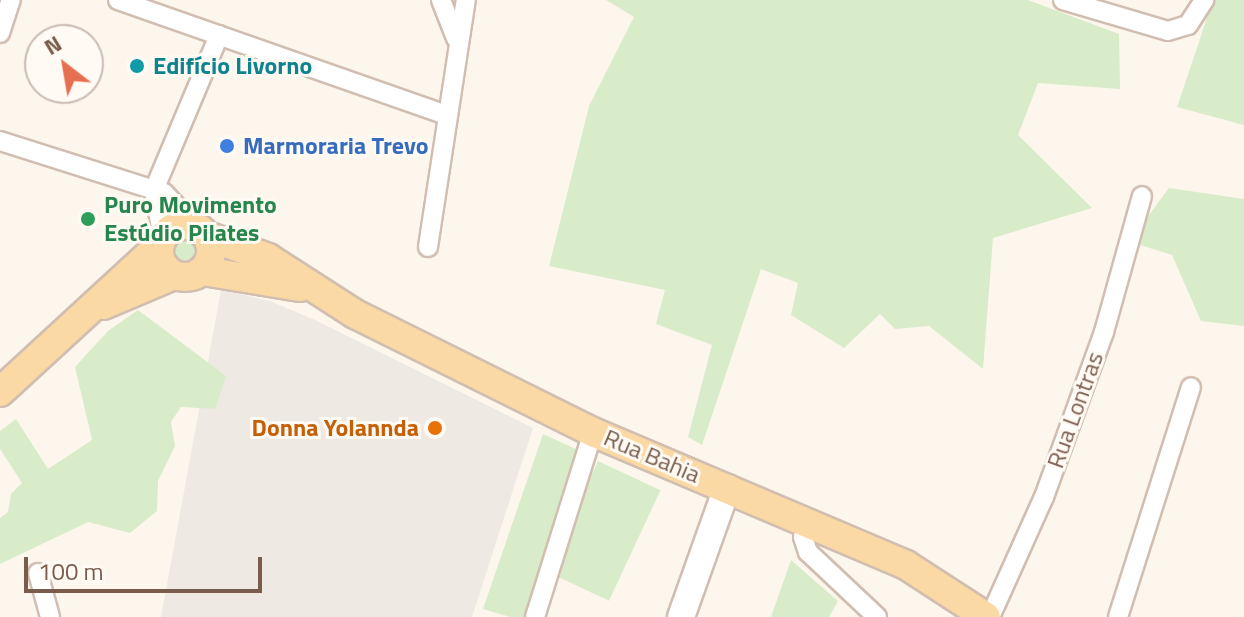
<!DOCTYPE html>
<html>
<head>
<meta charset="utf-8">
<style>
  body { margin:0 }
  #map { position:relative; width:1244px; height:617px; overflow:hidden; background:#fdf6ec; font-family:"Titillium Web",sans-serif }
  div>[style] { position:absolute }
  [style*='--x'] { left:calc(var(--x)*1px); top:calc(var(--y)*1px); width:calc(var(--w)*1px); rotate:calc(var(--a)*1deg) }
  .industrial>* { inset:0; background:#efe9e4 }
  .green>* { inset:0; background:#d8ecc9; transform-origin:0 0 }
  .round { border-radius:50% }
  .roads { filter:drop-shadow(2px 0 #d1beb0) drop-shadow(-2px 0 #d1beb0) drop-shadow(0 2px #d1beb0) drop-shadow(0 -2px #d1beb0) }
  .street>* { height:18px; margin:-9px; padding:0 9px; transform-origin:9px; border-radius:9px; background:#fff }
  .secondary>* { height:26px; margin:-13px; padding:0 13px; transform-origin:13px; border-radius:13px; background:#fff }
  .primary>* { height:28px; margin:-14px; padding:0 14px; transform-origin:14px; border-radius:14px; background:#fbd9a5 }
  .primary>.ring { margin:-14px; padding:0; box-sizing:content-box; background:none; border:28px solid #fbd9a5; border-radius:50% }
  .dots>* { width:22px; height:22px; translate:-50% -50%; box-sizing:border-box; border:4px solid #fffaf3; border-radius:50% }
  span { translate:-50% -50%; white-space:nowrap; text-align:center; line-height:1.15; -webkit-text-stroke:6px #fffaf3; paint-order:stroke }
  .culture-label { font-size:24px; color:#0d838f; font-weight:700 }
  .left { translate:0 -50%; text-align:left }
  .shop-label { font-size:24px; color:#366cbe; font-weight:700 }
  .leisure-label { font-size:24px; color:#27864d; font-weight:700 }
  .street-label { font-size:24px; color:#7a5c4d }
  .food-label { font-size:24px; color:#c56008; font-weight:700 }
  .right { translate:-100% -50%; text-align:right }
  .north { position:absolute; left:24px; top:24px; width:80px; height:80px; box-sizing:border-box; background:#fffaf3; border:2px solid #cabbb1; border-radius:50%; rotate:329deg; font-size:22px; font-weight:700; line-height:32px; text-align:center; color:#7a5c4d }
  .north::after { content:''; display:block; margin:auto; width:28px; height:36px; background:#e76f51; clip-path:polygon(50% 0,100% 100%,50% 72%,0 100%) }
  .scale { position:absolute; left:24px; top:557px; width:238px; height:36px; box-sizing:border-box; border:4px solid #7a5c4d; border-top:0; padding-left:10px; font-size:24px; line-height:28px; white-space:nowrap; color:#7a5c4d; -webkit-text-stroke:6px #fffaf3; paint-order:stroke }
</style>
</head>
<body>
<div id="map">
  <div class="industrial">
    <i style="clip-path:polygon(221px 290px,270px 301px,315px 320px,533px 428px,472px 617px,161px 617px)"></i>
  </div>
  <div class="green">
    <i style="clip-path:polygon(606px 0,1028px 0,1119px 34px,1120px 89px,1038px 83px,1018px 135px,1092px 208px,993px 238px,983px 369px,929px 326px,895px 329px,880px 314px,844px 348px,791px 315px,798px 283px,761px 269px,702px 445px,688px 437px,712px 345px,656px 324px,665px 290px,549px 266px,589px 106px,634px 17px)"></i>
    <i style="clip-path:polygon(1213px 0,1244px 0,1244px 125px,1177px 107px)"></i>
    <i style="clip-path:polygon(1169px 188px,1244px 199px,1244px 326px,1201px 321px,1172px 255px,1137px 244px,1146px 219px)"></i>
    <i class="round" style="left:170px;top:239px;width:26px;height:26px"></i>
    <i style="clip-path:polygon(138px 310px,226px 376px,215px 409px,181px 407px,171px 422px,175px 446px,158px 481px,157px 511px,130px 533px,88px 522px,0 564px,0 518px,8px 512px,11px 494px,22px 483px,0 449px,0 431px,16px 419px,48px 469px,92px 440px,75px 367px,108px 331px)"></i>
    <i style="clip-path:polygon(543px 434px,580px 451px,527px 617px,510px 617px,483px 609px)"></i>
    <i style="left:598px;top:461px;width:69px;height:122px;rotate:25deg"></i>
    <i style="clip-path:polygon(791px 560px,838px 601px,829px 617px,771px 617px)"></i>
  </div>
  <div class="roads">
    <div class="street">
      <i style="--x:118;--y:0;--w:348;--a:19.3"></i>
      <i style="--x:441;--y:0;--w:41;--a:68.5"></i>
      <i style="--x:1063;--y:0;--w:109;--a:16.4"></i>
      <i style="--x:1168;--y:31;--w:21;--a:-17"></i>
      <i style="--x:1188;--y:25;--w:30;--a:-57"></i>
      <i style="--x:0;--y:33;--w:35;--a:-72"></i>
      <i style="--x:0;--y:141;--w:172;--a:17.6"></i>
      <i style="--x:164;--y:193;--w:48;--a:46.7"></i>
      <i style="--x:154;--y:190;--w:168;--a:-67.2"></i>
      <i style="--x:154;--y:190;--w:49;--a:79.4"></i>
      <i style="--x:428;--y:247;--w:250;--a:-81.3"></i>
      <i style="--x:809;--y:522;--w:16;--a:112"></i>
      <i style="--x:803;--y:537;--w:16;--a:72"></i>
      <i style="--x:808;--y:552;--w:95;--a:43.3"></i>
      <i style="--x:38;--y:573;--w:46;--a:74.7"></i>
      <i style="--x:535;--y:617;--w:194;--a:-72.6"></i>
      <i style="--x:990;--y:617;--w:132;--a:-65.8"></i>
      <i style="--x:1044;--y:497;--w:176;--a:-70"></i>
      <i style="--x:1104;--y:332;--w:141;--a:-74.4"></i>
      <i style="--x:1118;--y:617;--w:241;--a:-72.4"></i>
    </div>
    <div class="secondary">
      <i style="--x:681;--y:617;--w:137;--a:-70.4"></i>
    </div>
    <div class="primary">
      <i class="ring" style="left:159px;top:225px;width:24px;height:24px"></i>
      <i style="--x:207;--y:236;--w:65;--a:19.8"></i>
      <i style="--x:268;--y:258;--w:103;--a:32.8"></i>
      <i style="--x:355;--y:314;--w:266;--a:26.4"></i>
      <i style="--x:593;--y:432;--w:340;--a:23"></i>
      <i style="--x:906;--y:565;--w:95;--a:33"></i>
      <i style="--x:203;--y:271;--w:98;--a:9.4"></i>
      <i style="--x:103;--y:305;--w:77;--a:-22.9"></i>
      <i style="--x:0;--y:392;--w:217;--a:-42.6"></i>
    </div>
  </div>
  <div class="dots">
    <i style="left:137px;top:66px;background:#0f9aa8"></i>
    <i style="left:227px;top:146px;background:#3f7fe0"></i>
    <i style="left:88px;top:219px;background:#2e9e5b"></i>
    <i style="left:435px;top:428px;background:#e8710a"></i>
  </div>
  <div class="culture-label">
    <span class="left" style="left:153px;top:66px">Edifício Livorno</span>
  </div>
  <div class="shop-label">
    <span class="left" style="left:243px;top:146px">Marmoraria Trevo</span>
  </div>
  <div class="leisure-label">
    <span class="left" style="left:104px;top:219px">Puro Movimento<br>Estúdio Pilates</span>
  </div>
  <div class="street-label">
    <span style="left:1075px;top:410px;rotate:-70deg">Rua Lontras</span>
    <span style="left:652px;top:456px;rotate:23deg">Rua Bahia</span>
  </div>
  <div class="food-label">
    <span class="right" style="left:419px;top:428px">Donna Yolannda</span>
  </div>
  <div class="north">N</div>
  <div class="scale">100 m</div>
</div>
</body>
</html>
